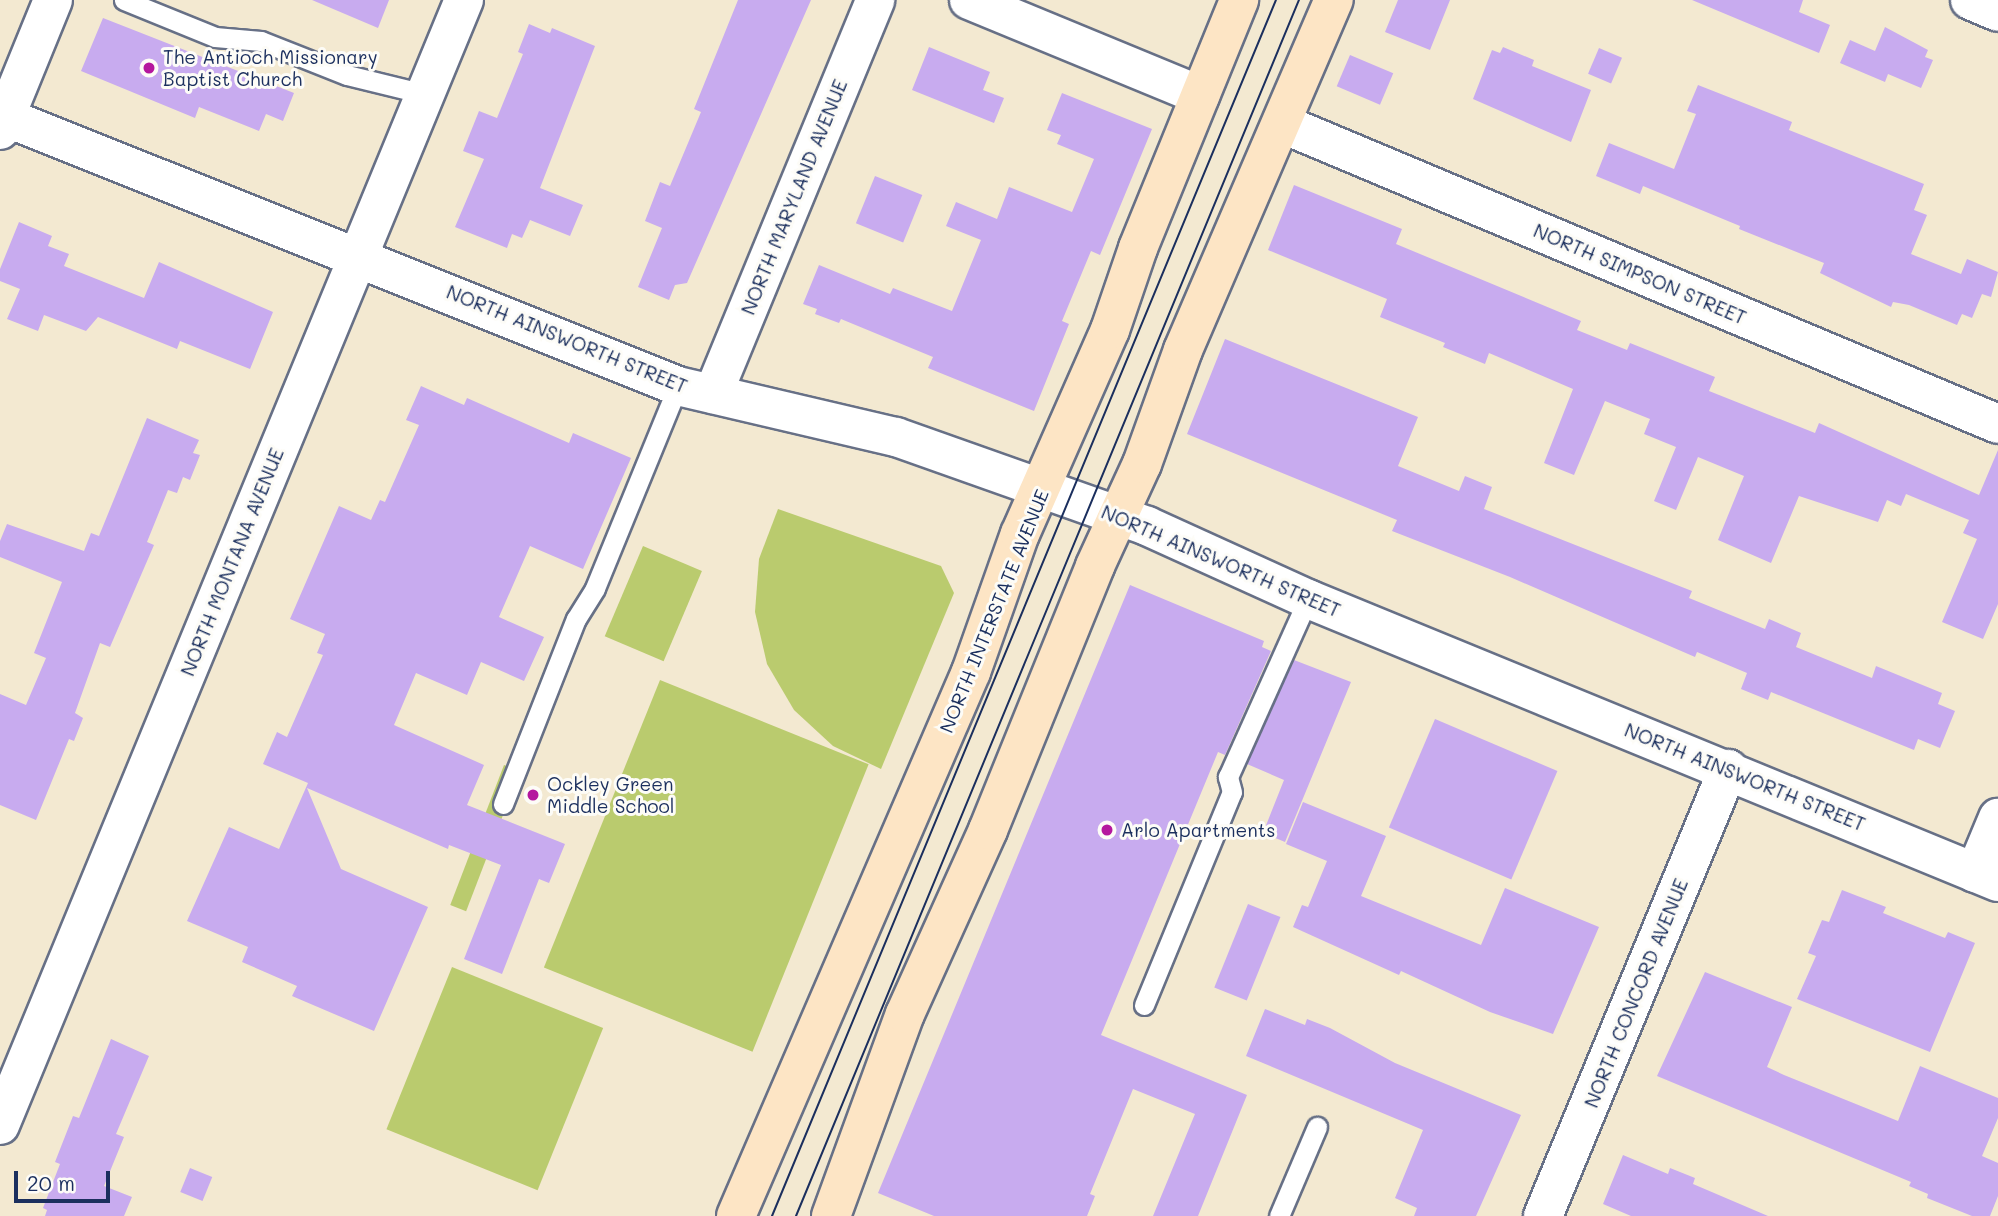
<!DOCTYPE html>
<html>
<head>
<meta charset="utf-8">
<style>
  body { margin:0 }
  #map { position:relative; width:1998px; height:1216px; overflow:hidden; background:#f3e9d1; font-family:Mali,sans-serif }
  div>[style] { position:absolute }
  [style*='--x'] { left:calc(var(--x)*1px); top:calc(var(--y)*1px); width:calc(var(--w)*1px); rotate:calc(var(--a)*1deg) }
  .green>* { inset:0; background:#bacb6e; transform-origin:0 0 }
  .building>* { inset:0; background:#c8abef; transform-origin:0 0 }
  .roads { filter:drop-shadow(2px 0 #677086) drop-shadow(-2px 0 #677086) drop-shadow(0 2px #677086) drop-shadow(0 -2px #677086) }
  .lane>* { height:19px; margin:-9.5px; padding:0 9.5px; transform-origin:9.5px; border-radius:9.5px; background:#fff }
  .street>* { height:38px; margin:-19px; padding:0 19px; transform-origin:19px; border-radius:19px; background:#fff }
  .secondary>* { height:38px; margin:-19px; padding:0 19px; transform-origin:19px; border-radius:19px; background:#fde5c5 }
  .tram>* { height:2px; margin:-1px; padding:0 1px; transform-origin:1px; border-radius:1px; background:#1b2f5e }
  .dots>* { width:19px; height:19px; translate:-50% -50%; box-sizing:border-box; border:4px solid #fdfcf7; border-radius:50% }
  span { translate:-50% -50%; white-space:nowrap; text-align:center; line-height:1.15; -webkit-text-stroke:6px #fdfcf7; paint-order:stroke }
  .poi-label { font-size:19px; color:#1b2f5e }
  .left { translate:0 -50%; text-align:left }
  .street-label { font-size:19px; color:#1b2f5e }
  .scale { position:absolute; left:14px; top:1171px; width:96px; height:32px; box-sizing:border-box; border:4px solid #1b2f5e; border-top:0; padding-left:9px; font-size:21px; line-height:24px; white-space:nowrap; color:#1b2f5e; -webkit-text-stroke:5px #fdfcf7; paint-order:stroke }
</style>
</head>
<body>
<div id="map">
  <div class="green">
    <i style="clip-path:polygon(778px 509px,941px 566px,954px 593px,881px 769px,833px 746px,794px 710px,767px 664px,755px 612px,759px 559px)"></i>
    <i style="left:643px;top:546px;width:64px;height:98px;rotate:23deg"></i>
    <i style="left:660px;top:680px;width:225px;height:310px;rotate:22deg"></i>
    <i style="left:504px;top:765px;width:17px;height:150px;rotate:21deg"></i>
    <i style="left:452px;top:967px;width:163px;height:175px;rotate:22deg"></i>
  </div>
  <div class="building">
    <i style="clip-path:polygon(312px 0,389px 0,378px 28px)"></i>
    <i style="clip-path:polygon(738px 0,811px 0,687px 283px,675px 285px,669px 300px,638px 287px,662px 228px,645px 221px,660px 182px,670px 186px,701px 112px,694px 109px)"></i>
    <i style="clip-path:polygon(1398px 0,1450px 0,1430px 50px,1385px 32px)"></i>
    <i style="clip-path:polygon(1692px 0,1803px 0,1799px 12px,1830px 25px,1819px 53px)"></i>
    <i style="clip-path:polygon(103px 18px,294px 93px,283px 121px,266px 114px,259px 131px,199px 107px,195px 118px,81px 71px)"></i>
    <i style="clip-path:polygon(529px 24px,550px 33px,552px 28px,595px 46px,540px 188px,583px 205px,570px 236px,530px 220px,522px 238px,512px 234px,507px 248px,455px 227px,484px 159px,463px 151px,479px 111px,497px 118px,523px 54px,518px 52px)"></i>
    <i style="clip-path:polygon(1885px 27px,1928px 50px,1925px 57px,1933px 60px,1921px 88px,1888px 74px,1885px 82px,1840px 63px,1850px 40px,1875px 51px)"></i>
    <i style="clip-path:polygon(929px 47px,990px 72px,983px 90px,1004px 98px,994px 123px,912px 90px)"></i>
    <i style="clip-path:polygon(1503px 47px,1534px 60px,1532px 66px,1591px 90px,1571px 142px,1473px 99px,1492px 50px,1500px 53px)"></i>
    <i style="left:1599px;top:48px;width:25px;height:28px;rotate:23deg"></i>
    <i style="left:1350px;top:55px;width:47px;height:34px;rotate:23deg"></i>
    <i style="clip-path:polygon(1698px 85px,1792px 122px,1789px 130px,1924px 184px,1914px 210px,1927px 215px,1911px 254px,1961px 274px,1967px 259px,1998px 272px,1991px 297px,1982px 294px,1972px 318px,1962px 314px,1957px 325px,1909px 305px,1893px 302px,1891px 307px,1820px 273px,1824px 263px,1739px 229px,1740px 226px,1643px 186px,1640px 194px,1596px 176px,1609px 143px,1674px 169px,1696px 114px,1687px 111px)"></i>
    <i style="clip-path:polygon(1062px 93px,1152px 129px,1100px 255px,1091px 251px,1062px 321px,1069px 324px,1034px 411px,928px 368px,933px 357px,841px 319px,839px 323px,815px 314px,817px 309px,803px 304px,819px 265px,890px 294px,893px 288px,952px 311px,981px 240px,946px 226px,956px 202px,997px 219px,1009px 187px,1072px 212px,1094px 159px,1057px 144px,1061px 135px,1047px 130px)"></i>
    <i style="left:875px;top:176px;width:51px;height:51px;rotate:22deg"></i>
    <i style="clip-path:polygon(1294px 185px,1402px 229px,1396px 244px,1581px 321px,1577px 330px,1627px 350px,1630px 343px,1715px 377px,1709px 391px,1815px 433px,1819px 423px,1979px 495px,1998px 450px,1998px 604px,1983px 639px,1942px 622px,1977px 539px,1963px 533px,1969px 520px,1906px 494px,1901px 506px,1887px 500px,1878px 522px,1799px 496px,1771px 563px,1718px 540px,1744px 476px,1698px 457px,1676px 510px,1654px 501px,1676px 447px,1644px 434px,1650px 419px,1605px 401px,1574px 475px,1544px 463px,1573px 389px,1489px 353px,1485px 364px,1443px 347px,1445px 343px,1380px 317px,1387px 299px,1268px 250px)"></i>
    <i style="clip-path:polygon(19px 222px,52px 236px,48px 246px,69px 254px,64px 266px,144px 298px,159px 262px,273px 312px,250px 369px,180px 341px,177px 349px,98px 317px,86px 331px,44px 315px,38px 331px,7px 319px,20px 289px,0 281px,0 269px)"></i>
    <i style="clip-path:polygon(1225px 339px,1418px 417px,1398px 466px,1459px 491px,1465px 476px,1492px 487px,1484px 509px,1692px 591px,1689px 598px,1765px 629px,1769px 619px,1801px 633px,1796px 647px,1872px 678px,1876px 666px,1942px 693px,1938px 704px,1955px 711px,1940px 748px,1918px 739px,1914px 750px,1771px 692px,1768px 700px,1741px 689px,1747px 673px,1697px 652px,1695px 657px,1510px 577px,1392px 531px,1397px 520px,1187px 434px)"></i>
    <i style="clip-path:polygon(421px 386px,464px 405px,467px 398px,569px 443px,573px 433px,631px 458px,583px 569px,530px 546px,499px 617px,544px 637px,524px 681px,481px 662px,467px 695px,416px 673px,394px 725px,484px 765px,467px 805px,565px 844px,549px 883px,539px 879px,502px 974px,464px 959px,501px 865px,449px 845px,448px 849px,307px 788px,341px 869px,428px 907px,374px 1031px,292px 996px,297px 986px,242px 962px,248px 947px,187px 921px,229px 827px,279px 849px,308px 783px,263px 764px,277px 732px,287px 737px,323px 655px,317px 653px,325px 634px,290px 619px,339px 506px,371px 520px,380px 500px,385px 502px,419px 425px,406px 420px)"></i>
    <i style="clip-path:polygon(147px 418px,199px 440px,193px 453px,200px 455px,190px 480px,183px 477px,177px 493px,168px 490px,147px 542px,154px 545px,110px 647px,100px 643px,75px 713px,83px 718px,74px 741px,69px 739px,36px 820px,0 805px,0 694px,26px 705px,46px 658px,34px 653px,62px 582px,0 557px,0 541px,7px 524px,84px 551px,91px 533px,99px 536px)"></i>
    <i style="clip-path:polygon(1130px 585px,1264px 641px,1262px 647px,1271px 651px,1225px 755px,1218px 752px,1101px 1035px,1247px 1095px,1198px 1216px,1153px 1216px,1195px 1114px,1133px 1089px,1090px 1194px,1095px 1196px,1087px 1216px,934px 1216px,878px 1193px)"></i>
    <i style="clip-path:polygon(1294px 660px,1351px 682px,1285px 842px,1263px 833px,1284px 780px,1247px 764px)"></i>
    <i style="left:1435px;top:719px;width:133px;height:118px;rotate:23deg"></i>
    <i style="clip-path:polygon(1303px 802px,1386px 836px,1361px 896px,1481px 945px,1505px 888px,1599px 927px,1553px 1034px,1490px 1012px,1401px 971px,1399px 975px,1293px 927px,1302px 905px,1308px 907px,1327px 861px,1286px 844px)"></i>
    <i style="clip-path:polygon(1842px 890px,1886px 907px,1883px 913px,1945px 938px,1948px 932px,1975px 943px,1930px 1052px,1797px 999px,1816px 956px,1808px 953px,1822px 920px,1829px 922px)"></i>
    <i style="left:1248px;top:904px;width:35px;height:90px;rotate:22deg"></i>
    <i style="clip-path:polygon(1705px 972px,1792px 1007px,1767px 1067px,1784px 1075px,1898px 1121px,1920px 1066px,1998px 1098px,1998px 1118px,1982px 1156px,1998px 1163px,1998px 1196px,1990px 1216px,1972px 1216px,1927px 1198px,1928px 1194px,1909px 1186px,1911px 1182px,1657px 1076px)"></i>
    <i style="clip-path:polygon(1265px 1009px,1305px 1025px,1307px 1019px,1330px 1028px,1395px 1063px,1521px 1115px,1476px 1216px,1414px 1216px,1417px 1208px,1395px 1198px,1423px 1130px,1246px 1056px)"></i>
    <i style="clip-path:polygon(111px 1039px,149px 1056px,116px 1134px,124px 1137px,104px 1186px,132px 1197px,124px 1216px,45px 1216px,47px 1210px,43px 1208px,60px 1164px,55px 1162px,73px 1116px,79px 1118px)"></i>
    <i style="clip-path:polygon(1623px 1155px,1668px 1174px,1670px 1168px,1695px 1178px,1693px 1184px,1768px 1216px,1631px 1216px,1603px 1204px)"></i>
    <i style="left:190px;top:1168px;width:24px;height:26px;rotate:22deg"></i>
  </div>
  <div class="roads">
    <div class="lane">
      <i style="--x:124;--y:0;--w:98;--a:22.1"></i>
      <i style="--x:215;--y:37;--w:46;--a:5"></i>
      <i style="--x:261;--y:41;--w:92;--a:21.6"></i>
      <i style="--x:347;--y:75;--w:80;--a:13.7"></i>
      <i style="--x:503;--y:804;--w:199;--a:-68.5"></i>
      <i style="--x:576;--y:619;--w:36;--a:-58"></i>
      <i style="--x:595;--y:588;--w:218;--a:-67.7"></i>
      <i style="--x:1144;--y:1005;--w:230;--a:-67.6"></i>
      <i style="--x:1232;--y:792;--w:16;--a:-105"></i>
      <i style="--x:1228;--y:777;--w:195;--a:-65.8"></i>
      <i style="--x:1279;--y:1216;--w:97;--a:-66.9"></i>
    </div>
    <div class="street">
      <i style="--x:969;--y:0;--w:250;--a:22.4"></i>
      <i style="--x:1970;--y:0;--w:30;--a:23"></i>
      <i style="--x:0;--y:115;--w:730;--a:21.79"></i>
      <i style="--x:678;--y:386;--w:224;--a:13.2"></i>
      <i style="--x:896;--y:437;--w:266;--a:19.5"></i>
      <i style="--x:1147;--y:526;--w:177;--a:24.4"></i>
      <i style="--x:1308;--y:599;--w:746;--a:22.3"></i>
      <i style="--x:1283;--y:124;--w:775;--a:22.76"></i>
      <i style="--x:0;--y:130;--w:140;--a:-67.8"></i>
      <i style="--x:713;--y:394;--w:426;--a:-67.6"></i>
      <i style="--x:1975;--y:873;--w:60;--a:-67.3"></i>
      <i style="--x:0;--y:1125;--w:1217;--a:-67.59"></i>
      <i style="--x:1543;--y:1216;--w:484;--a:-67.5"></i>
    </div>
    <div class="secondary">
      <i style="--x:736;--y:1216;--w:593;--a:-66.64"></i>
      <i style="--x:971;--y:672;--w:146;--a:-70.5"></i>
      <i style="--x:1020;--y:534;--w:223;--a:-66.2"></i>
      <i style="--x:1110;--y:330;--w:87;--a:-71.1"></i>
      <i style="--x:1138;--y:248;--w:268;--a:-67.8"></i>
      <i style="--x:831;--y:1216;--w:215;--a:-69.9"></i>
      <i style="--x:905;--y:1014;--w:202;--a:-65.7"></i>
      <i style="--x:988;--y:830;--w:285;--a:-67.9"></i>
      <i style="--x:1095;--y:566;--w:112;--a:-65.3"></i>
      <i style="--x:1142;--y:464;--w:121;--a:-70.2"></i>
      <i style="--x:1183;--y:350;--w:381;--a:-66.7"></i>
    </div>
  </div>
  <div class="tram">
    <i style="--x:772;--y:1216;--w:1316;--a:-67.49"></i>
    <i style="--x:796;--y:1216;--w:1316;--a:-67.53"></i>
  </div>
  <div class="dots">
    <i style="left:149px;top:68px;background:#b5179e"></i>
    <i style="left:533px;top:795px;background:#b5179e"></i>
    <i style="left:1107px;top:830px;background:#b5179e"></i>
  </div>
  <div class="poi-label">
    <span class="left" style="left:163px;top:68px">The Antioch Missionary<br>Baptist Church</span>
    <span class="left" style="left:547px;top:795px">Ockley Green<br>Middle School</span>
    <span class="left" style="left:1121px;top:830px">Arlo Apartments</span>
  </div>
  <div class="street-label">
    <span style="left:794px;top:197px;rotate:-68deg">NORTH MARYLAND AVENUE</span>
    <span style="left:1640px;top:274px;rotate:23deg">NORTH SIMPSON STREET</span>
    <span style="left:567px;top:339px;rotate:22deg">NORTH AINSWORTH STREET</span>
    <span style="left:1221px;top:561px;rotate:23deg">NORTH AINSWORTH STREET</span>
    <span style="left:232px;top:562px;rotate:-68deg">NORTH MONTANA AVENUE</span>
    <span style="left:994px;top:611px;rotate:-68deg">NORTH INTERSTATE AVENUE</span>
    <span style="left:1745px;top:777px;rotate:22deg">NORTH AINSWORTH STREET</span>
    <span style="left:1636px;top:993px;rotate:-68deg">NORTH CONCORD AVENUE</span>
  </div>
  <div class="scale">20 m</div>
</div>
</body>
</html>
